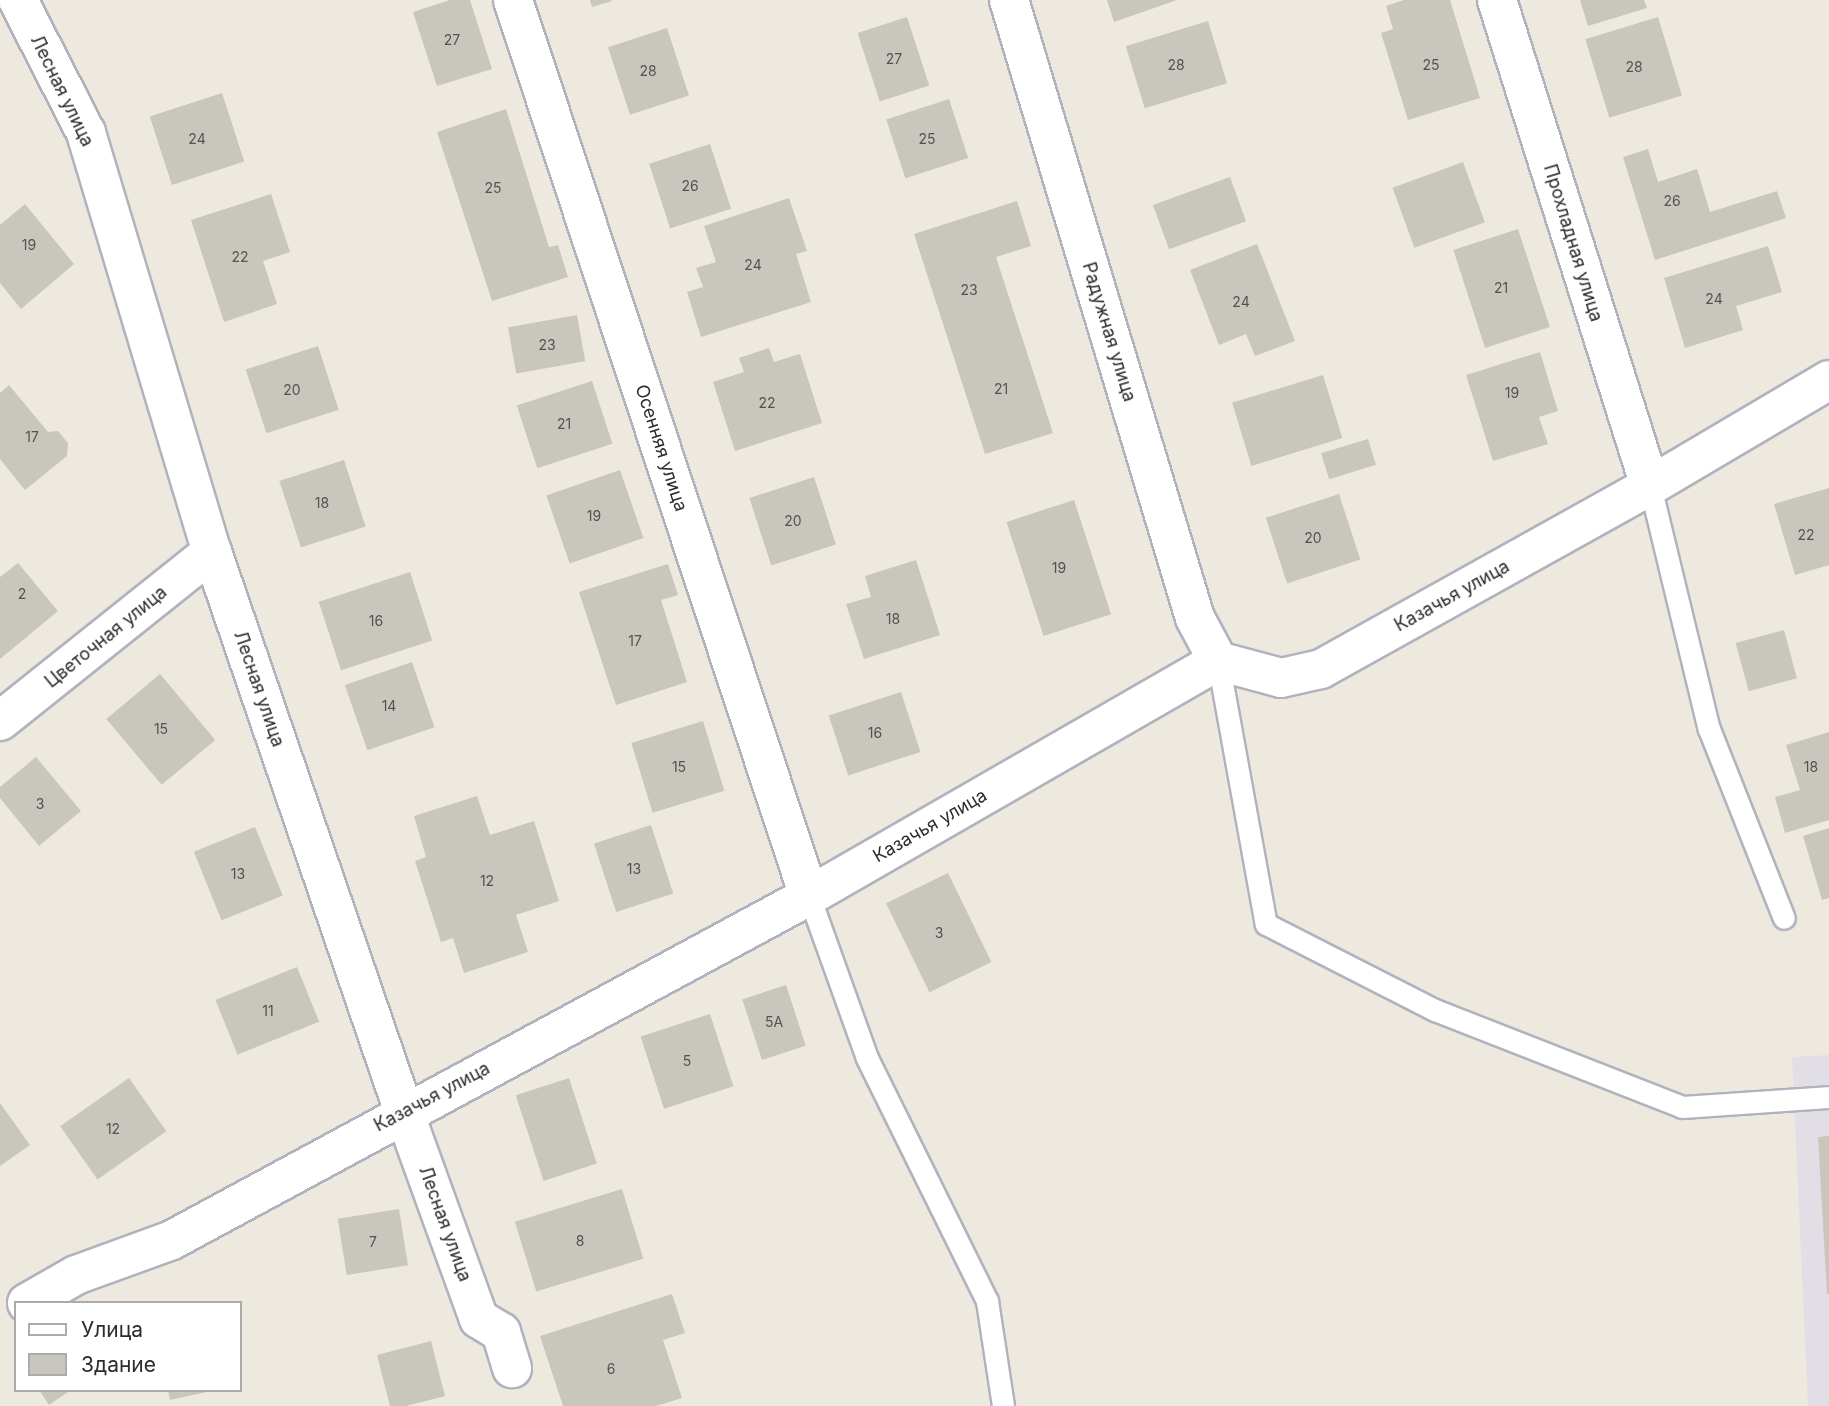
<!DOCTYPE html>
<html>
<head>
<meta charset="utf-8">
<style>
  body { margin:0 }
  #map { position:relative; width:1829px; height:1406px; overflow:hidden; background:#eee9de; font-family:Inter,sans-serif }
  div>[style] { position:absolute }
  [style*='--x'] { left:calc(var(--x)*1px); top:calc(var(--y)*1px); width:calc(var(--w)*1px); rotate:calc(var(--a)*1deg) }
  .industrial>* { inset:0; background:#e2dee6 }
  .building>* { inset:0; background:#c9c6bd; transform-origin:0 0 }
  .roads { filter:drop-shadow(2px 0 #b2b2bf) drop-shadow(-2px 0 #b2b2bf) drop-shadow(0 2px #b2b2bf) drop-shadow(0 -2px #b2b2bf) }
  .lane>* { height:21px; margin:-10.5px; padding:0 10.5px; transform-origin:10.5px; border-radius:10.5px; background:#fff }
  .street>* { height:38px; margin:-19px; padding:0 19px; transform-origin:19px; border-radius:19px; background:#fff }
  .secondary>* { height:38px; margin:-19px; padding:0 19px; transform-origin:19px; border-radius:19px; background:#fff }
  span { translate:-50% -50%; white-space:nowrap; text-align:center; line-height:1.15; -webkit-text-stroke:7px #fff; paint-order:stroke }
  .number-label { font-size:14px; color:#535250 }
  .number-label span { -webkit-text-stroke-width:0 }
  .street-label { font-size:18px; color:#2c2c2c }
  .legend { position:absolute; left:14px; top:1301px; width:228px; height:91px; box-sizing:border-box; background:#fff; border:2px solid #ababab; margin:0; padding:9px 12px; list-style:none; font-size:21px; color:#2c2c2c }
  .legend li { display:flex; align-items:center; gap:14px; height:35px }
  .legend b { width:35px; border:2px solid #ababab }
</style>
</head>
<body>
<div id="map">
  <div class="industrial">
    <i style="clip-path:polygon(1829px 1055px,1829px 1406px,1808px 1406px,1792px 1057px)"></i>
  </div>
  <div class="building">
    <i style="clip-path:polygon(450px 0,470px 0,492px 69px,437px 86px,413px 12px)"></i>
    <i style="clip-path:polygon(590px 0,612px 0,612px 1px,592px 7px)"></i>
    <i style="clip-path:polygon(1107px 0,1177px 0,1114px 22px)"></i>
    <i style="clip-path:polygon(1404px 0,1450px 0,1480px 98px,1408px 120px,1381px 33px,1393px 29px,1386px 6px)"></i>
    <i style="clip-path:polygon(1580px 0,1644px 0,1647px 8px,1588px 26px)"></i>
    <i style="left:907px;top:17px;width:72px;height:52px;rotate:72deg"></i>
    <i style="left:1658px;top:17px;width:82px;height:76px;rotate:73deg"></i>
    <i style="left:1208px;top:21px;width:65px;height:86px;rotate:73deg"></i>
    <i style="left:667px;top:28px;width:71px;height:62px;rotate:72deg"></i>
    <i style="left:222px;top:93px;width:72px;height:76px;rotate:72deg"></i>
    <i style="left:949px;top:99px;width:62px;height:66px;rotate:72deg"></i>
    <i style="clip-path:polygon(506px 109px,549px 247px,558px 245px,568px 277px,492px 301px,437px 132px)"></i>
    <i style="left:710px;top:144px;width:68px;height:64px;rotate:72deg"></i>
    <i style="clip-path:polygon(1648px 149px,1658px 182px,1697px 169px,1710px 212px,1777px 191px,1786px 218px,1655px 260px,1623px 157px)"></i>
    <i style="left:1463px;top:162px;width:64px;height:75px;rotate:70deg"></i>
    <i style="left:1230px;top:177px;width:47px;height:82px;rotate:70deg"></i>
    <i style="clip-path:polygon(271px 194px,290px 252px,263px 261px,277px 304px,224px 322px,191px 220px)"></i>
    <i style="clip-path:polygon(789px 198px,807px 251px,796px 254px,811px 302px,701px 337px,687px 292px,703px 287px,696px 268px,716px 262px,704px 226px)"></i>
    <i style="clip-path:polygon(1017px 201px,1031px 246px,996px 257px,1053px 433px,985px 454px,914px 234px)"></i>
    <i style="clip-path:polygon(25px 204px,74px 264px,21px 309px,0 283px,0 225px)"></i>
    <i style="left:1518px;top:229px;width:103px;height:68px;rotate:72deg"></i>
    <i style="clip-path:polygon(1257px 244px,1295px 341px,1255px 356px,1246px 334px,1219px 345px,1190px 270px)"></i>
    <i style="clip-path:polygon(1768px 246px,1782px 292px,1736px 306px,1743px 330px,1685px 348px,1664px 278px)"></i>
    <i style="left:577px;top:315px;width:47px;height:70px;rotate:80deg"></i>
    <i style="left:318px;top:346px;width:67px;height:76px;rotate:72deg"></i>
    <i style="clip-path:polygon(769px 348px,774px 362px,800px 354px,822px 423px,735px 451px,713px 382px,744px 372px,739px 358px)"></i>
    <i style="clip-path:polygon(1540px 352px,1558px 411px,1539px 417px,1548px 444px,1493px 461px,1466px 375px)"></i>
    <i style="left:1323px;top:375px;width:66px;height:95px;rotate:73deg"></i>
    <i style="left:592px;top:381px;width:66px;height:79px;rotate:72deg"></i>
    <i style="clip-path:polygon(9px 385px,48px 432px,58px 431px,68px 443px,67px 456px,25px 490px,0 459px,0 393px)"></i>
    <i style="left:1368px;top:439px;width:27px;height:49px;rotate:73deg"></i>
    <i style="left:344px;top:460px;width:70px;height:68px;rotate:72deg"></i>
    <i style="left:620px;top:470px;width:72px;height:78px;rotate:71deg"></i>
    <i style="left:814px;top:477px;width:71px;height:68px;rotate:72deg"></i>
    <i style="clip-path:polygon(1829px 488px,1829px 565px,1795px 575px,1774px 504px)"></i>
    <i style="left:1339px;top:494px;width:69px;height:77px;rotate:72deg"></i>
    <i style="left:1074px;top:500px;width:120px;height:71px;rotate:72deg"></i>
    <i style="clip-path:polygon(916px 560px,940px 635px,864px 659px,846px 604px,871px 597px,865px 576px)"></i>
    <i style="clip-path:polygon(18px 563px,58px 611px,0 659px,0 577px)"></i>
    <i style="clip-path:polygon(668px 564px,678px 595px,661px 600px,687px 682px,616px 705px,579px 592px)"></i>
    <i style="left:410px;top:572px;width:72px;height:96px;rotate:72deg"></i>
    <i style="left:1784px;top:630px;width:50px;height:50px;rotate:75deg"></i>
    <i style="left:412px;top:662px;width:69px;height:71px;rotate:71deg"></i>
    <i style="left:160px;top:674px;width:86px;height:70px;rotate:50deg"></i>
    <i style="left:901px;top:692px;width:63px;height:76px;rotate:72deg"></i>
    <i style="left:703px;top:721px;width:73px;height:75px;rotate:73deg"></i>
    <i style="clip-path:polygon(1829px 732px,1829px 820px,1785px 833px,1775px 797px,1800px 790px,1786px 745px)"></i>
    <i style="clip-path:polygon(36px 757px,81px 811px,39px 846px,0 798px,0 787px)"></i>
    <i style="clip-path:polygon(477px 796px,490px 835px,534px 821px,559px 901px,516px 915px,528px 952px,464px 973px,453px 938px,441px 942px,415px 861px,426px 857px,414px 816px)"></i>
    <i style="left:651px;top:825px;width:72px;height:60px;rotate:72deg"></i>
    <i style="left:255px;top:827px;width:74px;height:66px;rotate:68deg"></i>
    <i style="clip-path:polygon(1829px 828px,1829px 898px,1822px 900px,1803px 836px)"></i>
    <i style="left:948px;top:873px;width:99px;height:69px;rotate:64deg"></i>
    <i style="left:297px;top:967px;width:59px;height:88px;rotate:68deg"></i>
    <i style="left:786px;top:985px;width:64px;height:46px;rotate:72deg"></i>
    <i style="left:710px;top:1014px;width:76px;height:73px;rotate:72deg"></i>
    <i style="left:129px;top:1078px;width:65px;height:84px;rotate:55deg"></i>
    <i style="left:569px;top:1078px;width:90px;height:56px;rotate:72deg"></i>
    <i style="clip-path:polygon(0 1103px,30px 1145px,0 1166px)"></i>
    <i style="clip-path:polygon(1829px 1136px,1829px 1294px,1827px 1294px,1818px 1137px)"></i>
    <i style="left:622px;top:1189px;width:73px;height:112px;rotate:73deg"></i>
    <i style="left:399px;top:1209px;width:57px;height:62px;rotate:81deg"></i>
    <i style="clip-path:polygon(672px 1294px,685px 1333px,663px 1340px,682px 1398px,656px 1406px,563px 1406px,540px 1336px)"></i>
    <i style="clip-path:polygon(431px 1341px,445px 1396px,406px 1406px,390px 1406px,377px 1355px)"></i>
    <i style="clip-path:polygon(39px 1390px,71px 1390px,49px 1405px)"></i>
    <i style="clip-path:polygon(168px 1390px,211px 1390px,211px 1391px,170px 1400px)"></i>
  </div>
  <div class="roads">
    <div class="lane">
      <i style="--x:1650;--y:486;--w:250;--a:76.4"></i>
      <i style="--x:1709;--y:729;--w:203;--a:68.4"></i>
      <i style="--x:1218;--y:661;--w:267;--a:79.7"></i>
      <i style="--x:1266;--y:924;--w:190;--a:27"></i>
      <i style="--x:1435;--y:1010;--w:265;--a:21.4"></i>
      <i style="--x:1682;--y:1107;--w:146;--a:-3.9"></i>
      <i style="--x:809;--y:896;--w:172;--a:70.3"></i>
      <i style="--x:867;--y:1058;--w:271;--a:63.7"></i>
      <i style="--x:987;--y:1301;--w:106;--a:81.3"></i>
    </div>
    <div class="street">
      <i style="--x:18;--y:0;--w:149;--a:62.9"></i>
      <i style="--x:86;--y:133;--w:438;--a:73.3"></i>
      <i style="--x:212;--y:552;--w:592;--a:71.08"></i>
      <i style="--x:404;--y:1112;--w:220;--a:70.1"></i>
      <i style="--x:479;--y:1319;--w:26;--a:31"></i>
      <i style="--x:501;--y:1332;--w:38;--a:73"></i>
      <i style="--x:513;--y:0;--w:944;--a:71.72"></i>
      <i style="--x:1497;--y:0;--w:510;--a:72.53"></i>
      <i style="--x:0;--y:721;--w:271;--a:-38.6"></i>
      <i style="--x:27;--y:1303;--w:56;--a:-29.7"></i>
      <i style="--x:76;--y:1275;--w:102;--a:-20"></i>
      <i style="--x:172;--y:1240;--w:724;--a:-28.37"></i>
      <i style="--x:809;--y:896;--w:472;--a:-29.9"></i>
    </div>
    <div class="secondary">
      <i style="--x:1009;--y:0;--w:645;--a:73.25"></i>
      <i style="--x:1195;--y:618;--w:49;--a:61.9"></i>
      <i style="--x:1218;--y:661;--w:65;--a:15.1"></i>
      <i style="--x:1281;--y:678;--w:41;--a:-12.7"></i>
      <i style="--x:1321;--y:669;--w:376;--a:-29.1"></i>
      <i style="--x:1650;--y:486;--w:208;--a:-30.6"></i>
    </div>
  </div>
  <div class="number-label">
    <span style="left:452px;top:40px">27</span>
    <span style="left:894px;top:59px">27</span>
    <span style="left:1176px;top:65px">28</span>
    <span style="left:1431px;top:65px">25</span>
    <span style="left:1634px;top:67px">28</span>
    <span style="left:648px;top:71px">28</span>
    <span style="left:197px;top:139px">24</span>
    <span style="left:927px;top:139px">25</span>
    <span style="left:690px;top:186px">26</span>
    <span style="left:493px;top:188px">25</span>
    <span style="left:1672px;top:201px">26</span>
    <span style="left:29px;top:245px">19</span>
    <span style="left:240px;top:257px">22</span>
    <span style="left:753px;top:265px">24</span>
    <span style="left:1501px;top:288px">21</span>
    <span style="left:969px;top:290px">23</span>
    <span style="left:1714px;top:299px">24</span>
    <span style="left:1241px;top:302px">24</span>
    <span style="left:547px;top:345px">23</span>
    <span style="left:1001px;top:389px">21</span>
    <span style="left:292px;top:390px">20</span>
    <span style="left:1512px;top:393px">19</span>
    <span style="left:767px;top:403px">22</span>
    <span style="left:564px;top:424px">21</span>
    <span style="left:32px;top:437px">17</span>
    <span style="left:322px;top:503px">18</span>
    <span style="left:594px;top:516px">19</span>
    <span style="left:793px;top:521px">20</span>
    <span style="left:1806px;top:535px">22</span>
    <span style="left:1313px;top:538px">20</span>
    <span style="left:1059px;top:568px">19</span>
    <span style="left:22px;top:594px">2</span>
    <span style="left:893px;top:619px">18</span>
    <span style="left:376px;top:621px">16</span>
    <span style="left:635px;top:641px">17</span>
    <span style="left:389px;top:706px">14</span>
    <span style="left:161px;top:729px">15</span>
    <span style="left:875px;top:733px">16</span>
    <span style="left:679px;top:767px">15</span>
    <span style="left:1811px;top:767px">18</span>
    <span style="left:40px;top:804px">3</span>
    <span style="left:634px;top:869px">13</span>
    <span style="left:238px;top:874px">13</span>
    <span style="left:487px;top:881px">12</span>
    <span style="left:939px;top:933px">3</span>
    <span style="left:268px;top:1011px">11</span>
    <span style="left:774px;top:1022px">5А</span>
    <span style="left:687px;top:1061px">5</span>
    <span style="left:113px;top:1129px">12</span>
    <span style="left:580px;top:1241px">8</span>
    <span style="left:373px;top:1242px">7</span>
    <span style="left:611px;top:1369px">6</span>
  </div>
  <div class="street-label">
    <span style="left:62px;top:91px;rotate:64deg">Лесная улица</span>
    <span style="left:1573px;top:243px;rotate:73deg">Прохладная улица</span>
    <span style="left:1109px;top:332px;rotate:73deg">Радужная улица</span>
    <span style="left:661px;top:448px;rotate:72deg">Осенняя улица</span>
    <span style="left:1452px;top:596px;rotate:-29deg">Казачья улица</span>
    <span style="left:106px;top:637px;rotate:-39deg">Цветочная улица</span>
    <span style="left:259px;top:689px;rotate:71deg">Лесная улица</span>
    <span style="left:930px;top:826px;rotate:-30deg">Казачья улица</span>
    <span style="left:432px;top:1097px;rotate:-28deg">Казачья улица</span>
    <span style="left:445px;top:1224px;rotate:70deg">Лесная улица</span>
  </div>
  <ul class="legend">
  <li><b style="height:9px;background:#fff"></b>Улица</li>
  <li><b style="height:19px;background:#c9c6bd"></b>Здание</li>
  </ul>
</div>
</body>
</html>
